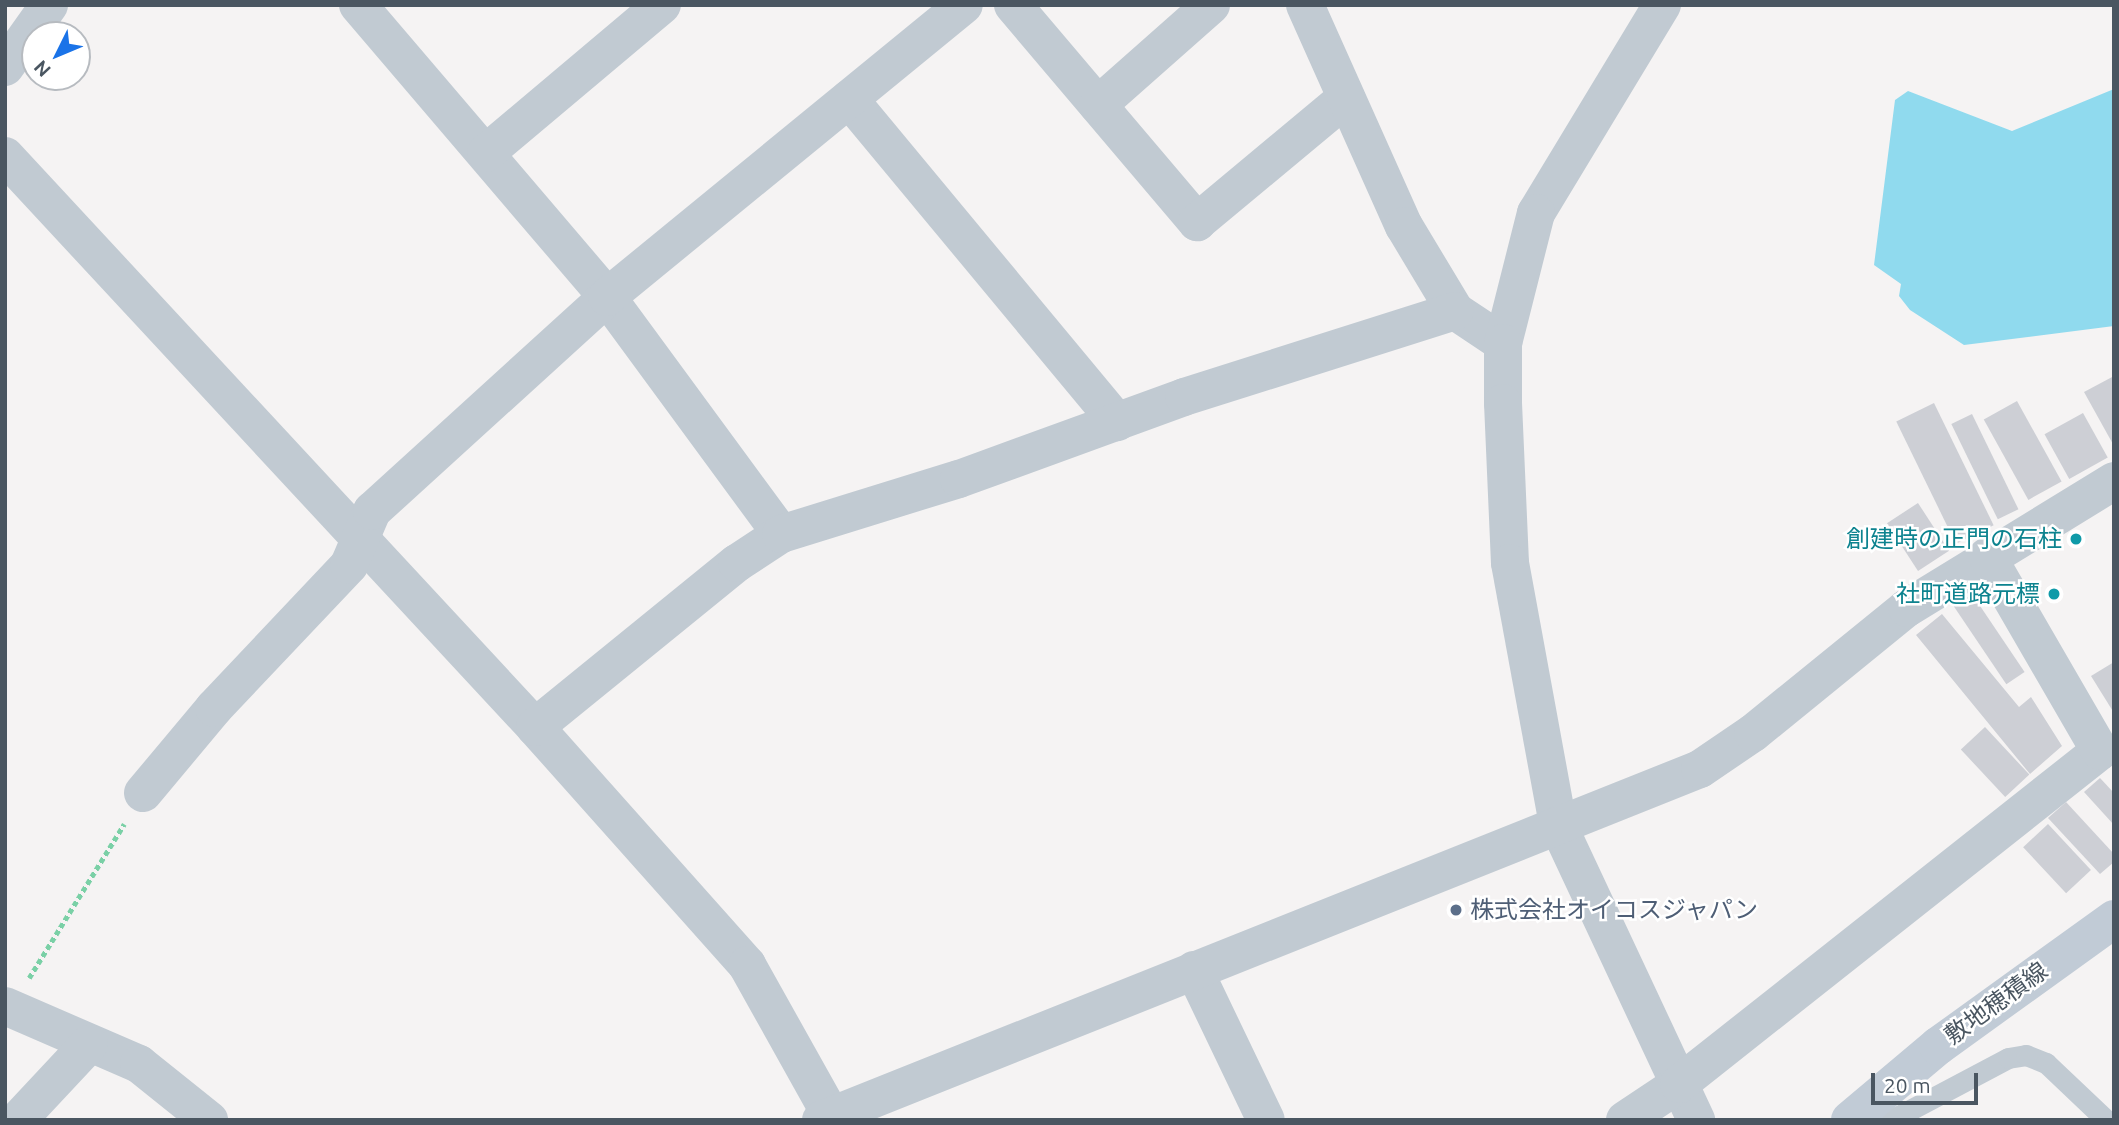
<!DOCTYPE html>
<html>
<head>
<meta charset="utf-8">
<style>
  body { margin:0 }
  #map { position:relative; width:2119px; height:1125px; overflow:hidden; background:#f5f3f3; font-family:Ubuntu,"Noto Sans JP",sans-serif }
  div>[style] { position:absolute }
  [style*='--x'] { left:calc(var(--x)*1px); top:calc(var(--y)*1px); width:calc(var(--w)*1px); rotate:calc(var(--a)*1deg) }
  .water>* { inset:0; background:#90daee }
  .building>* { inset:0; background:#cdcfd5; transform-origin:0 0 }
  .path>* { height:4.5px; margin-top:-2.25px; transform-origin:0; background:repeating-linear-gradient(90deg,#7ad0a6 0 5px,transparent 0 8.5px) }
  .service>* { height:21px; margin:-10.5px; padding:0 10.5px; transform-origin:10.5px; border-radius:10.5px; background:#c1cad2 }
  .minor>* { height:38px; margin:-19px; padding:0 19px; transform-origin:19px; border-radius:19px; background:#c1cad2 }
  .secondary>* { height:38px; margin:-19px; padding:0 19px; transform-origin:19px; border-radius:19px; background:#c1cbd6 }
  .dots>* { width:19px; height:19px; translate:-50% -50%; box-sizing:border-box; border:4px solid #fff; border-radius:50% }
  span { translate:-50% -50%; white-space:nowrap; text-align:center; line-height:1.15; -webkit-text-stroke:5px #fff; paint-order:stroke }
  .culture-label { font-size:24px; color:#0d838f }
  .right { translate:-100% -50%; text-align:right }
  .service-label { font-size:24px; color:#4e5e75 }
  .left { translate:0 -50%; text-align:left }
  .street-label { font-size:24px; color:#4a5661 }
  .frame { position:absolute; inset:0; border:7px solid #4a5661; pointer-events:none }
  .north { position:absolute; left:21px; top:21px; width:70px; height:70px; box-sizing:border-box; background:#fff; border:2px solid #b7bbc0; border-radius:50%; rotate:227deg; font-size:19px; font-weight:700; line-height:28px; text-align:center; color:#4a5661 }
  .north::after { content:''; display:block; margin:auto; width:24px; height:32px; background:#1a73e8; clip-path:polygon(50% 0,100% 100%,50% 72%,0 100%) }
  .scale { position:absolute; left:1871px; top:1073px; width:107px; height:32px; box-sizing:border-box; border:4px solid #4a5661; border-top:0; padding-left:9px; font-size:21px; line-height:24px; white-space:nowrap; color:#4a5661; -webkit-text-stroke:5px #fff; paint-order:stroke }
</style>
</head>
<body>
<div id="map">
  <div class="water">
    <i style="clip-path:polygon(2114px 89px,2114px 326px,1964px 345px,1910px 310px,1899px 296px,1901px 284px,1874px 265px,1895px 100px,1908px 91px,2012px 131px)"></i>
  </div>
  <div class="building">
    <i style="clip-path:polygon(2114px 376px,2114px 446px,2084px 392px)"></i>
    <i style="left:2017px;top:401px;width:92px;height:38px;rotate:61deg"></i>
    <i style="left:1934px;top:403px;width:136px;height:42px;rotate:64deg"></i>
    <i style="left:2083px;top:413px;width:51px;height:44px;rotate:61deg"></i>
    <i style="left:1972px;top:414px;width:106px;height:23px;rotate:64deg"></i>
    <i style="left:1918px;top:503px;width:57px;height:37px;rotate:57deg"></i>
    <i style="left:1972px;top:594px;width:94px;height:22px;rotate:56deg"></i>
    <i style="clip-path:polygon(1942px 614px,2019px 707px,2031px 697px,2062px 746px,2030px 774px,1916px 635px)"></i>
    <i style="clip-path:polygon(2114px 662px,2114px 713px,2091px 676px)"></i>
    <i style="left:1985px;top:727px;width:65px;height:33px;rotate:47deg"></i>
    <i style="clip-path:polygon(2100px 778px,2114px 793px,2114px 825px,2084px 792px)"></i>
    <i style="clip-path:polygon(2066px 802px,2114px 854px,2114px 862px,2100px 874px,2048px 818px)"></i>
    <i style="left:2048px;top:824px;width:63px;height:34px;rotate:47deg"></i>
  </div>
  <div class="path">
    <i style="--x:29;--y:978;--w:181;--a:-58.3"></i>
  </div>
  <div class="service">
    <i style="--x:1891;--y:1120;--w:132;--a:-27.9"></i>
    <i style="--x:2008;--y:1058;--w:18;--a:-9"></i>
    <i style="--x:2026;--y:1055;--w:22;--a:22"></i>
    <i style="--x:2046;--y:1063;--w:83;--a:43.5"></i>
  </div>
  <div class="minor">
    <i style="--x:358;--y:5;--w:384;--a:49.5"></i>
    <i style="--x:607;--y:297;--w:294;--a:53.7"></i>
    <i style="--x:1013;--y:5;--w:285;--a:49.7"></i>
    <i style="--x:1197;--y:222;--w:194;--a:-39.8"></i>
    <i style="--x:1305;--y:5;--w:242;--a:65.9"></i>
    <i style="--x:1404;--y:226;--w:99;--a:59"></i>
    <i style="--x:1455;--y:311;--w:58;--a:33.7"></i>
    <i style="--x:1662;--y:5;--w:243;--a:121.2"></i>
    <i style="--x:1536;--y:213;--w:134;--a:104.2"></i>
    <i style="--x:1503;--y:343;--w:60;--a:90"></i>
    <i style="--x:1503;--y:403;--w:160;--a:87.5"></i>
    <i style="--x:1510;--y:563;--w:266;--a:79.6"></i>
    <i style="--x:1558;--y:825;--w:326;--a:64.9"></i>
    <i style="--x:5;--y:67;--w:76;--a:-54.6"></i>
    <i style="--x:849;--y:99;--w:420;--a:50.3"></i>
    <i style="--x:1098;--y:105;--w:151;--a:-41.5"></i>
    <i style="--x:486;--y:153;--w:230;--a:-40.1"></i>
    <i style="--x:5;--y:156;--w:779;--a:47.13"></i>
    <i style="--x:535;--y:727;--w:319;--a:48.3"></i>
    <i style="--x:747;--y:965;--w:172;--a:60.8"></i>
    <i style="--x:535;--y:727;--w:260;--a:-39.1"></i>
    <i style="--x:737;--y:563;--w:53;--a:-33.4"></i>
    <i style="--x:781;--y:534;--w:186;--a:-17.2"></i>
    <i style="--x:959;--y:479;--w:239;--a:-20"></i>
    <i style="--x:1184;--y:397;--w:284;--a:-17.6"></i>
    <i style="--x:143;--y:793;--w:111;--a:-50.1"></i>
    <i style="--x:214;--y:708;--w:197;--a:-46.6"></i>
    <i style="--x:349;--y:565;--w:59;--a:-66.9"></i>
    <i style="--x:372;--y:511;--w:318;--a:-42.3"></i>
    <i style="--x:607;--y:297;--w:461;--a:-39.3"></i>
    <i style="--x:1194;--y:970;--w:166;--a:64.4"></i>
    <i style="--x:5;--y:1006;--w:146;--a:23.4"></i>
    <i style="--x:139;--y:1064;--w:90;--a:38.7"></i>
    <i style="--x:18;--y:1120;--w:104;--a:-46.9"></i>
    <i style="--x:821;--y:1120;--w:946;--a:-21.77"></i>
    <i style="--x:1700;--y:769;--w:64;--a:-34.2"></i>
    <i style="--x:1753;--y:733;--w:198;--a:-39.1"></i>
    <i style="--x:1907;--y:608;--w:243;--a:-31.5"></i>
    <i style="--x:1625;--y:1120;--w:65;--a:-33.7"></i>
    <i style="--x:1679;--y:1084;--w:537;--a:-38.34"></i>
    <i style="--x:2100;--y:751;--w:225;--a:-120.1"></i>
  </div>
  <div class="secondary">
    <i style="--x:1850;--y:1120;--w:115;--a:-40.1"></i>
    <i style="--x:1938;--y:1046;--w:217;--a:-35.8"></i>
  </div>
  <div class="dots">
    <i style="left:2076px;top:539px;background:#0f9aa8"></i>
    <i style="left:2054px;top:594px;background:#0f9aa8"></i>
    <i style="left:1456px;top:910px;background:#5c6f8a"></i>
  </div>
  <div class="culture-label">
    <span class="right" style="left:2062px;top:539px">創建時の正門の石柱</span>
    <span class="right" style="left:2040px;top:594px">社町道路元標</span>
  </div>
  <div class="service-label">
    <span class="left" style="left:1470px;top:910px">株式会社オイコスジャパン</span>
  </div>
  <div class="street-label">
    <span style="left:1996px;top:1003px;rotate:-36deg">敷地穂積線</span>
  </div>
  <div class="frame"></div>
  <div class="north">N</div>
  <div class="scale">20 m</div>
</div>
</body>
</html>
